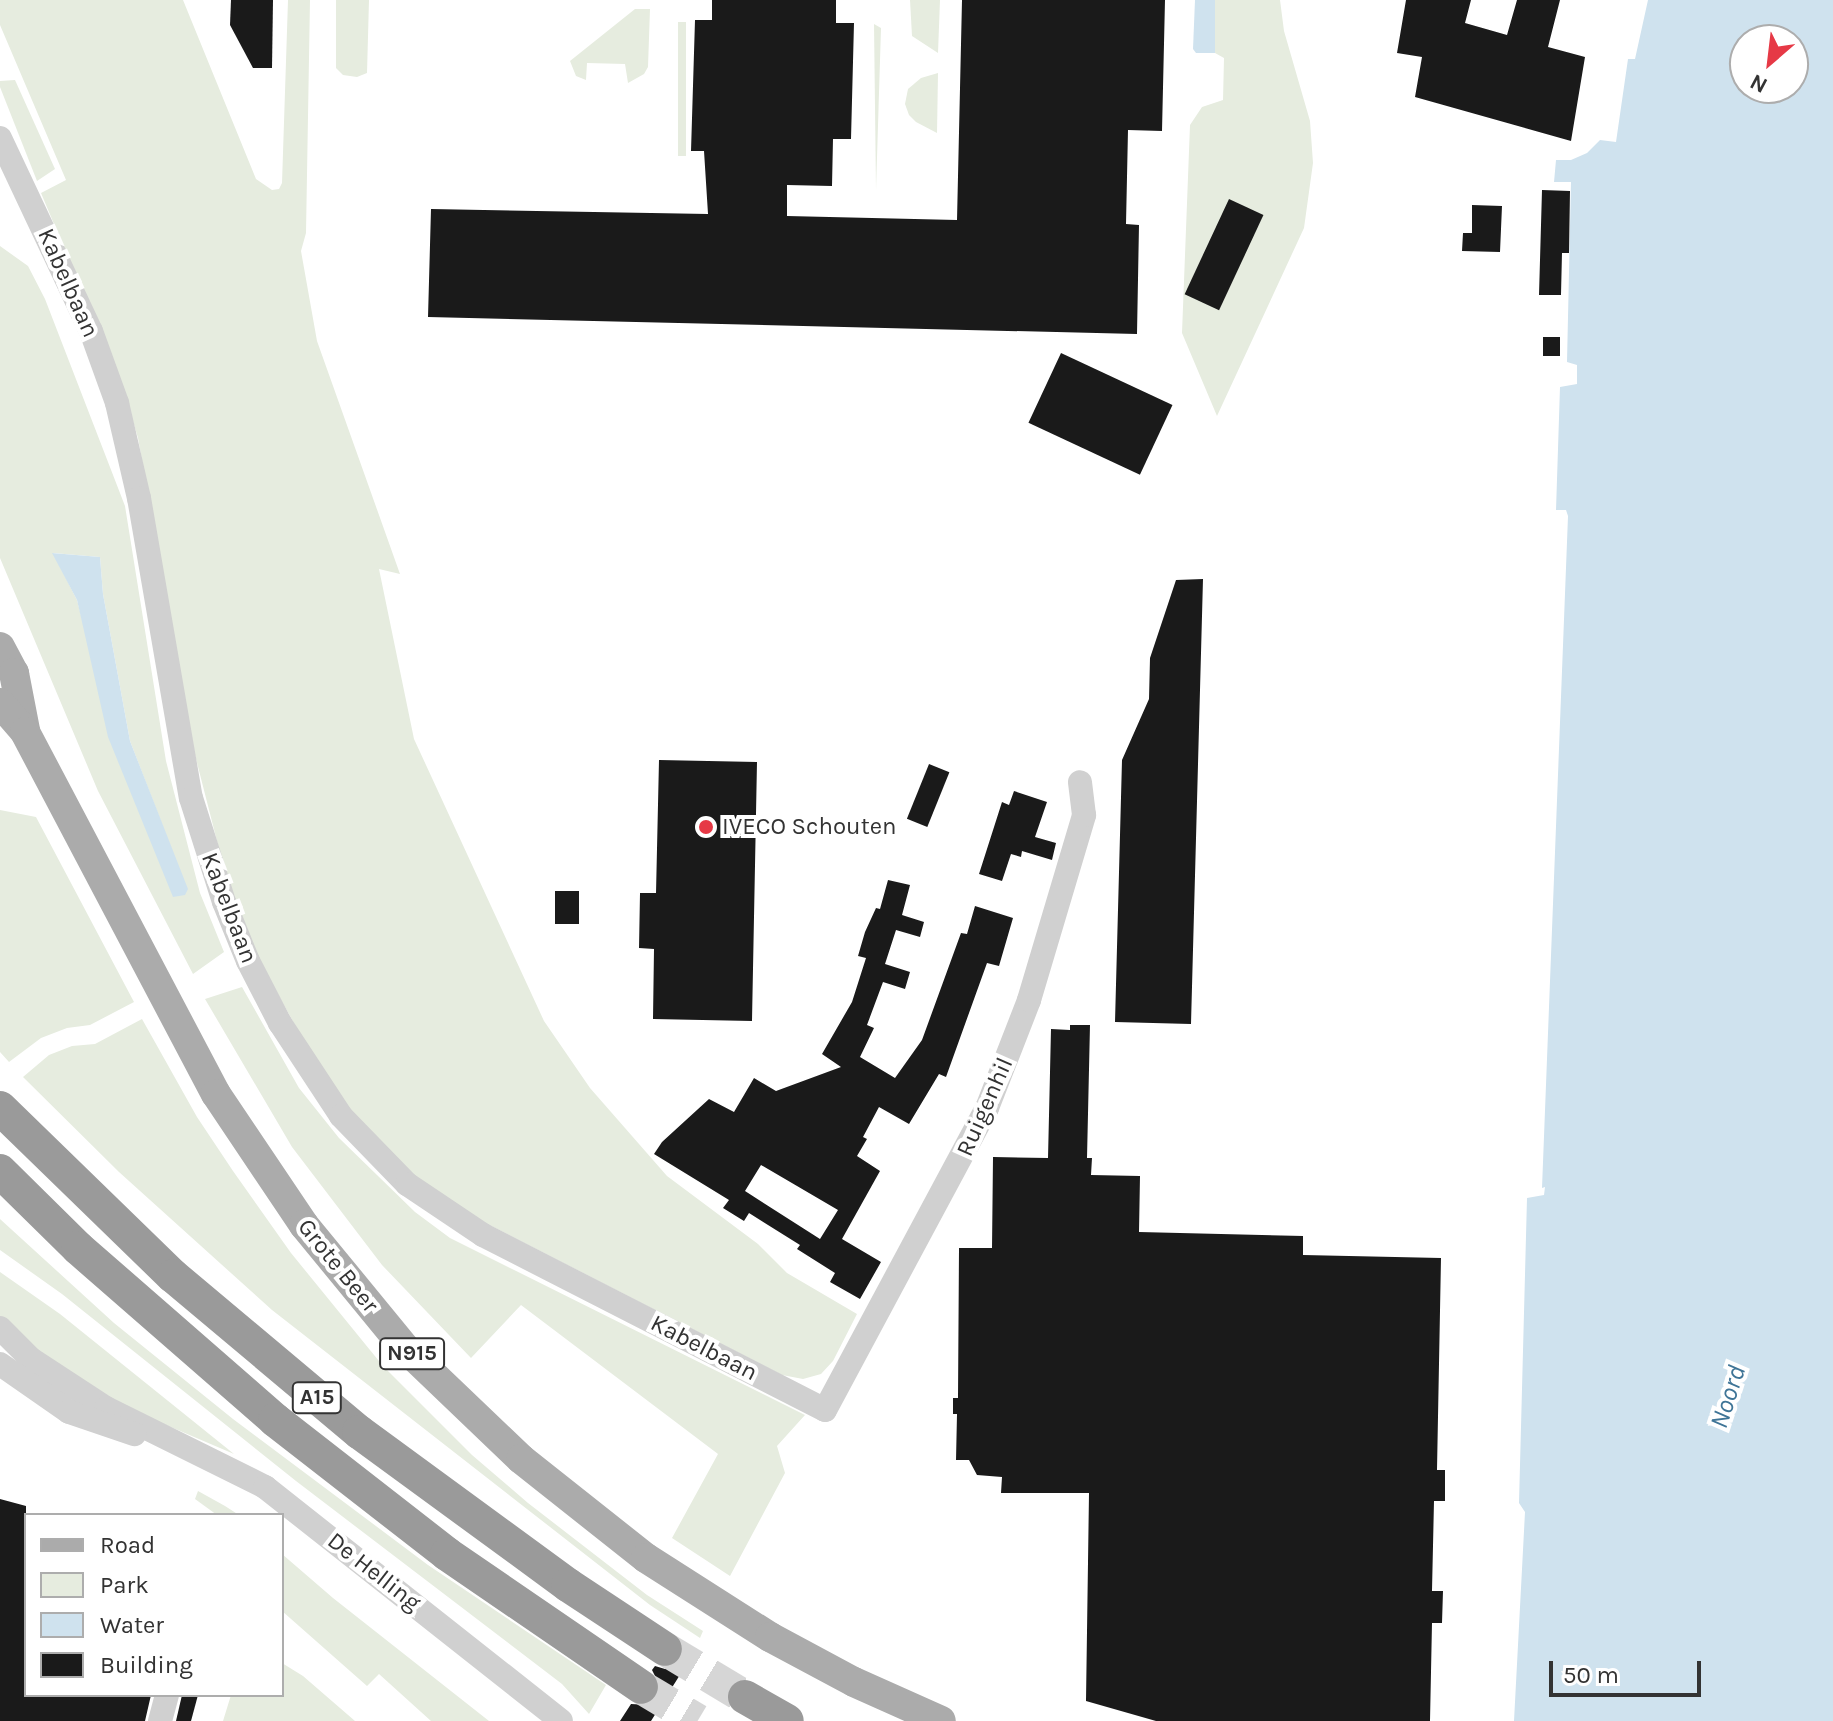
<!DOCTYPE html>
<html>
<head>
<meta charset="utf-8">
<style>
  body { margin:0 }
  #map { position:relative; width:1833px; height:1721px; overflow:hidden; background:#fff; font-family:Karla,sans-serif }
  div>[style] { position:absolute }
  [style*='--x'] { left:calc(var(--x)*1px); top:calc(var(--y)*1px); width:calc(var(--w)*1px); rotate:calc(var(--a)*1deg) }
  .green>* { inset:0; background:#e6ecdf; transform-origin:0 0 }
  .water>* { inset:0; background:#cfe2ee }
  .building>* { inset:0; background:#1a1a1a; transform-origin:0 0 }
  .highway-tunnel>* { height:34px; margin-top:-17px; transform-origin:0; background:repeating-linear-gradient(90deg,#d6d6d6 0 34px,transparent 0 51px) }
  .minor>* { height:24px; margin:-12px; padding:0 12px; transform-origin:12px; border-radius:12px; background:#d0d0d0 }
  .major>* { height:30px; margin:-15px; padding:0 15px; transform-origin:15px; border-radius:15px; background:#ababab }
  .highway>* { height:34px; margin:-17px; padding:0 17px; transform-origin:17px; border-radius:17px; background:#9a9a9a }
  .dots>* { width:22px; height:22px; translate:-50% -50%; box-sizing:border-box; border:4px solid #fff; border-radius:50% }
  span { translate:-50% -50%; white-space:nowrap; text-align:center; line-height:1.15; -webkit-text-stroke:8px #fff; paint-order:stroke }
  .shield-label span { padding:2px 6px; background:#fff; border:2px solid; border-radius:6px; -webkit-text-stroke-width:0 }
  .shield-label { font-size:22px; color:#333; font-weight:700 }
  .street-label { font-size:24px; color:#333 }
  .poi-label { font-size:24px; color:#333 }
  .left { translate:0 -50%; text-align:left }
  .water-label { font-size:26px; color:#3f7597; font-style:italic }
  .legend { position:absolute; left:24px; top:1513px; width:260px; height:184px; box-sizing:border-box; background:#fff; border:2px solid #adadad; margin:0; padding:10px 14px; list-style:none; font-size:24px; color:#333 }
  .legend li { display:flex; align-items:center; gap:16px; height:40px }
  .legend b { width:40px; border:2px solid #adadad }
  .north { position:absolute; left:1729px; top:24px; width:80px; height:80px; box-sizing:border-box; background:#fff; border:2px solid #adadad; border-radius:50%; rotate:208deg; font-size:22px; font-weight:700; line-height:32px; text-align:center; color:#333 }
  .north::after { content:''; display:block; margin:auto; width:28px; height:36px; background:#e63946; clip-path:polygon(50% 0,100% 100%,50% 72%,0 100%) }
  .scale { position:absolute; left:1549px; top:1661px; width:152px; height:36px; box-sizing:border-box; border:4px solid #333; border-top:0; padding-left:10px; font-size:24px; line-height:28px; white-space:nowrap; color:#333; -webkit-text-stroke:6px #fff; paint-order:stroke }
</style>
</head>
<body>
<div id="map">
  <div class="green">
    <i style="clip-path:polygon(0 0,183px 0,256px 179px,272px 190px,279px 189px,282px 183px,288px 0,310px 0,306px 233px,301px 251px,317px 341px,400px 574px,379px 569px,414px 739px,544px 1021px,590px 1088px,667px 1176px,758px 1244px,787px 1273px,857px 1314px,833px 1361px,821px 1374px,803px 1379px,782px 1375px,464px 1212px,407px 1171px,359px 1121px,321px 1073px,254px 950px,228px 884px,195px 755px,138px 438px,124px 391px,41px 193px,66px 180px,0 25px)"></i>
    <i style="clip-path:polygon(336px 0,369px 0,367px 73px,357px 77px,343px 75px,336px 68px)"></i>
    <i style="clip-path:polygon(910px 0,940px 0,938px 53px,912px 36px)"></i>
    <i style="clip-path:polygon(1215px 0,1280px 0,1284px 31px,1310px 121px,1313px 163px,1304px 228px,1217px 416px,1182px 333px,1190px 125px,1202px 107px,1223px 100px,1224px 58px,1215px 53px)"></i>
    <i style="clip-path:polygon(635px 9px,650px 9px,648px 67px,644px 74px,628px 83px,625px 64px,587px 63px,586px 80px,576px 76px,570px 61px)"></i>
    <i style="left:678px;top:22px;width:8px;height:134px"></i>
    <i style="clip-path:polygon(874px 24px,881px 28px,876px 190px)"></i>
    <i style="clip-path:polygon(938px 73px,937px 133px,916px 122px,909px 115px,905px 104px,908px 89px,921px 78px)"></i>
    <i style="clip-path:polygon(15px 80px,55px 169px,37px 181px,0 87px,0 81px)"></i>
    <i style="clip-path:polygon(evenodd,0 246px,28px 266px,45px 299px,125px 506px,166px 761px,200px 893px,224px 952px,193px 974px,98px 791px,0 558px,0 246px,53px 553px,100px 557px,103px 594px,130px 741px,187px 889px,85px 631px,77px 600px,53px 553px)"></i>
    <i style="clip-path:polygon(0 810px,36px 817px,134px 1002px,90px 1025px,67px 1028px,41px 1038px,9px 1062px,0 1052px)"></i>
    <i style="clip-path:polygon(242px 987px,299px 1088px,339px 1138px,415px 1212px,450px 1238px,805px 1415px,777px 1446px,785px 1473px,730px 1576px,672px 1538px,718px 1454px,521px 1305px,471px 1358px,382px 1265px,292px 1147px,205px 999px)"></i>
    <i style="clip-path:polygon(142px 1019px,197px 1117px,233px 1171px,291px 1253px,383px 1366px,472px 1455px,528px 1503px,647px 1595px,703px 1631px,700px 1638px,650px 1605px,272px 1310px,119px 1172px,23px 1077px,49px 1055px,72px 1046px,95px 1044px)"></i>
    <i style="clip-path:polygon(0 1219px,114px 1323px,233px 1419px,428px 1565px,606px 1685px,589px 1714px,562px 1684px,296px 1481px,62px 1294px,0 1250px)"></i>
    <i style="clip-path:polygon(0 1272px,60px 1314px,234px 1454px,131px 1410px,38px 1352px,0 1317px)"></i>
    <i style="clip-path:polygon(198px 1491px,225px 1506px,239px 1515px,217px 1515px,195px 1499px)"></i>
    <i style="clip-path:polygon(282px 1554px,333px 1598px,489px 1721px,431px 1721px,379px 1674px,367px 1686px,282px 1611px)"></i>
    <i style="clip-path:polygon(282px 1663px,303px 1676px,355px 1721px,223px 1721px,231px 1695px,282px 1695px)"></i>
  </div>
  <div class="water">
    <i style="clip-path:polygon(1195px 0,1215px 0,1215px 53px,1196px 53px,1193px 49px)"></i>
    <i style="clip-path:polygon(evenodd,1648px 0,1833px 0,1833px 1721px,1514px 1721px,1525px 1512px,1519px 1503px,1527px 1198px,1544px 1195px,1545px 1187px,1542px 1188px,1568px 516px,1566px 510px,1556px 510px,1560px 387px,1577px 384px,1577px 365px,1567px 362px,1571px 182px,1554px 182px,1556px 160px,1571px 160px,1587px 153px,1600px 140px,1616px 142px,1628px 59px,1635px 59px,1648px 0,1793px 40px,1793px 88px,1745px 88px,1745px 40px,1793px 40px)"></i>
    <i style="clip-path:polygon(52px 553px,100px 557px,103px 594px,130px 741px,188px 889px,185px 895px,173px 897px,108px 737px,77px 600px)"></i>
  </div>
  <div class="building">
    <i style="clip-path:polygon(231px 0,273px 0,272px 68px,253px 68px,230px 25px)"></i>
    <i style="clip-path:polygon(712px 0,836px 0,836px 23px,854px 23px,851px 139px,833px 139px,832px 186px,787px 185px,787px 216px,957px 220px,962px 0,1165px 0,1162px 131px,1128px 130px,1126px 224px,1139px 225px,1137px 334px,428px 317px,431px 209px,708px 214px,704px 151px,691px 151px,695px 20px,712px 20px)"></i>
    <i style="clip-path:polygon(1406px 0,1471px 0,1465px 23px,1507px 35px,1517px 0,1560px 0,1548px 47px,1585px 57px,1571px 141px,1415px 97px,1422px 57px,1397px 53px)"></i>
    <i style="clip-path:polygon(1542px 190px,1570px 191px,1569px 253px,1562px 253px,1561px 295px,1539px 295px)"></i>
    <i style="left:1229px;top:199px;width:38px;height:105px;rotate:25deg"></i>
    <i style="clip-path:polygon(1472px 205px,1502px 206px,1500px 252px,1462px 251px,1463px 233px,1472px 233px)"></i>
    <i style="left:1543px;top:337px;width:17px;height:19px"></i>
    <i style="left:1061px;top:353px;width:123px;height:77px;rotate:25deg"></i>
    <i style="clip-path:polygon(1203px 579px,1191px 1024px,1115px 1022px,1122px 760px,1149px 699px,1150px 658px,1176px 580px)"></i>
    <i style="clip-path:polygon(659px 760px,757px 762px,752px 1021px,653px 1019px,654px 949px,639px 948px,640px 893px,656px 893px)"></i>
    <i style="left:929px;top:764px;width:22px;height:59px;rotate:22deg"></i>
    <i style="clip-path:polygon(1014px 791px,1047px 802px,1035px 837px,1056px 843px,1052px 860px,1022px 851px,1021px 857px,1011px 854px,1002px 881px,979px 874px,1002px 802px,1009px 805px)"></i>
    <i style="clip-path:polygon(evenodd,888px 880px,910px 885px,902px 915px,924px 922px,920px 937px,896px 930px,885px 964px,910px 972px,905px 989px,883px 982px,867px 1025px,874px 1028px,860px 1057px,895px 1078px,922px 1040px,961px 933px,967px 934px,975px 906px,1013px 918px,999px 966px,987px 963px,946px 1077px,939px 1074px,909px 1124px,879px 1107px,863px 1137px,867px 1139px,857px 1156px,880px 1171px,842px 1239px,881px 1262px,860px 1299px,830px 1282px,835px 1273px,797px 1249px,800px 1245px,749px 1213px,744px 1221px,723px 1208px,729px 1200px,654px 1154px,662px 1142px,709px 1099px,734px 1112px,754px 1078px,776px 1091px,841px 1067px,822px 1054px,852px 1002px,866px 958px,858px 956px,865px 932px,876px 908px,880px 909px,888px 880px,761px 1165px,838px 1210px,820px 1239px,745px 1191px,761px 1165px)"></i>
    <i style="left:555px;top:891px;width:24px;height:33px"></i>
    <i style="clip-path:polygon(1070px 1025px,1090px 1025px,1087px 1158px,1092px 1158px,1091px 1175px,1140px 1176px,1139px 1232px,1303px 1236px,1303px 1255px,1441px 1258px,1437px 1470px,1445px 1470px,1445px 1501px,1434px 1501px,1432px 1591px,1443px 1591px,1442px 1623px,1432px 1623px,1430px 1721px,1156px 1721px,1086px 1701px,1089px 1493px,1001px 1493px,1002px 1477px,977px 1475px,969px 1460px,956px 1460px,957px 1414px,953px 1414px,953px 1398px,958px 1398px,959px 1248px,992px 1248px,993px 1157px,1048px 1158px,1051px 1029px,1070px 1030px)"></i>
    <i style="clip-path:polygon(0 1499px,26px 1506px,26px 1695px,151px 1695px,145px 1721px,0 1721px)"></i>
    <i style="clip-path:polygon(676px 1665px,683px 1670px,651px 1721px,620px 1721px,631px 1704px,649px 1705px,658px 1698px,661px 1688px,652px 1670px,655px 1666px,665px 1669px)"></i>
    <i style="clip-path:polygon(182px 1695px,198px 1695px,191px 1721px,176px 1721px)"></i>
  </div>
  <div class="highway-tunnel">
    <i style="--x:665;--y:1649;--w:93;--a:31"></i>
    <i style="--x:641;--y:1687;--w:66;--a:30.8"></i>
  </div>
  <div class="minor">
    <i style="--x:0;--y:138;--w:213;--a:64.8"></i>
    <i style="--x:91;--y:331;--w:77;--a:70.1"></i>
    <i style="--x:117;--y:403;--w:98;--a:77"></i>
    <i style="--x:139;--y:498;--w:304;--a:80.2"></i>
    <i style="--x:191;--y:798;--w:109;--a:72.4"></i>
    <i style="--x:224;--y:902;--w:64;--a:67.9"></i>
    <i style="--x:248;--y:961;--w:70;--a:62.7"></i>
    <i style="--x:280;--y:1023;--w:111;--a:56.7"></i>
    <i style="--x:341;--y:1116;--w:95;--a:45.9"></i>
    <i style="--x:407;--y:1184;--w:92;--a:33.9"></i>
    <i style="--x:483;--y:1235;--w:384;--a:27.1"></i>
    <i style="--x:825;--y:1410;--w:343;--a:-61.8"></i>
    <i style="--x:987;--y:1108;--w:116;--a:-68.7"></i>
    <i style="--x:1029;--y:1000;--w:193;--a:-73.4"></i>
    <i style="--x:1084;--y:815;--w:33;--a:-97"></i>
    <i style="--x:0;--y:1328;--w:44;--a:45"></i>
    <i style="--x:31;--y:1359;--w:90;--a:33.2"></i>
    <i style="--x:106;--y:1408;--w:178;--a:26.4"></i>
    <i style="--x:265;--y:1487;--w:377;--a:38.3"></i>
    <i style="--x:0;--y:1364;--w:84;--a:34.8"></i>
    <i style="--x:69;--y:1412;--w:69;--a:18.7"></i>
    <i style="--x:160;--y:1721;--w:27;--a:-75"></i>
  </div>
  <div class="major">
    <i style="--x:0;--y:647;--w:30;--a:62"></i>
    <i style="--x:14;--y:673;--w:58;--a:79.1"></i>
    <i style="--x:0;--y:703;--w:38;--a:49"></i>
    <i style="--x:25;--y:732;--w:409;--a:62.2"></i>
    <i style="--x:216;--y:1094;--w:158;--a:56.1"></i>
    <i style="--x:304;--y:1225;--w:161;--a:50.6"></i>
    <i style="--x:406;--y:1349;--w:159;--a:43.7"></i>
    <i style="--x:521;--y:1459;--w:159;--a:38.4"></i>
    <i style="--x:646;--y:1558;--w:147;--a:32.5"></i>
    <i style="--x:770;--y:1637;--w:95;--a:28.2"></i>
    <i style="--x:854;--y:1682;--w:95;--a:24.1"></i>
  </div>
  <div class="highway">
    <i style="--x:0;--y:1108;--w:241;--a:44.2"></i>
    <i style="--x:173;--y:1276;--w:243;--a:40"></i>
    <i style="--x:359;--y:1432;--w:259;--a:36.2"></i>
    <i style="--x:568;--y:1585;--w:116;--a:33.4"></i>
    <i style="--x:0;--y:1171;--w:110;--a:44.6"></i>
    <i style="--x:78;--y:1248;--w:262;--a:41.1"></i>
    <i style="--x:275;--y:1420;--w:218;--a:37.9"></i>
    <i style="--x:447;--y:1554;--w:235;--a:34.4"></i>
    <i style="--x:745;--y:1697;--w:48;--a:29.7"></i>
  </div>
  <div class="dots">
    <i style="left:706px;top:827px;background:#e63946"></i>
  </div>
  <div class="shield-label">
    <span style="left:412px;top:1354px">N915</span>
    <span style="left:317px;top:1398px">A15</span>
  </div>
  <div class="street-label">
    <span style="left:68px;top:283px;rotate:66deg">Kabelbaan</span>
    <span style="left:229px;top:908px;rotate:69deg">Kabelbaan</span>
    <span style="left:985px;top:1107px;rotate:-66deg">Ruigenhil</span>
    <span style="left:338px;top:1266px;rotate:51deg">Grote Beer</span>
    <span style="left:704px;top:1348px;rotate:27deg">Kabelbaan</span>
    <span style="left:374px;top:1572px;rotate:38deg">De Helling</span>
  </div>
  <div class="poi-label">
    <span class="left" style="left:722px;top:827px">IVECO Schouten</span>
  </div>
  <div class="water-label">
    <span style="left:1728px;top:1397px;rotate:-72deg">Noord</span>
  </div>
  <ul class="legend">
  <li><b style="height:10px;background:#ababab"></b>Road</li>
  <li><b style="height:22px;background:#e6ecdf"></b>Park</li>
  <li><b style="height:22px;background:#cfe2ee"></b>Water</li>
  <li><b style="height:22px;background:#1a1a1a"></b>Building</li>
  </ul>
  <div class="north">N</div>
  <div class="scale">50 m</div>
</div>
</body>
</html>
